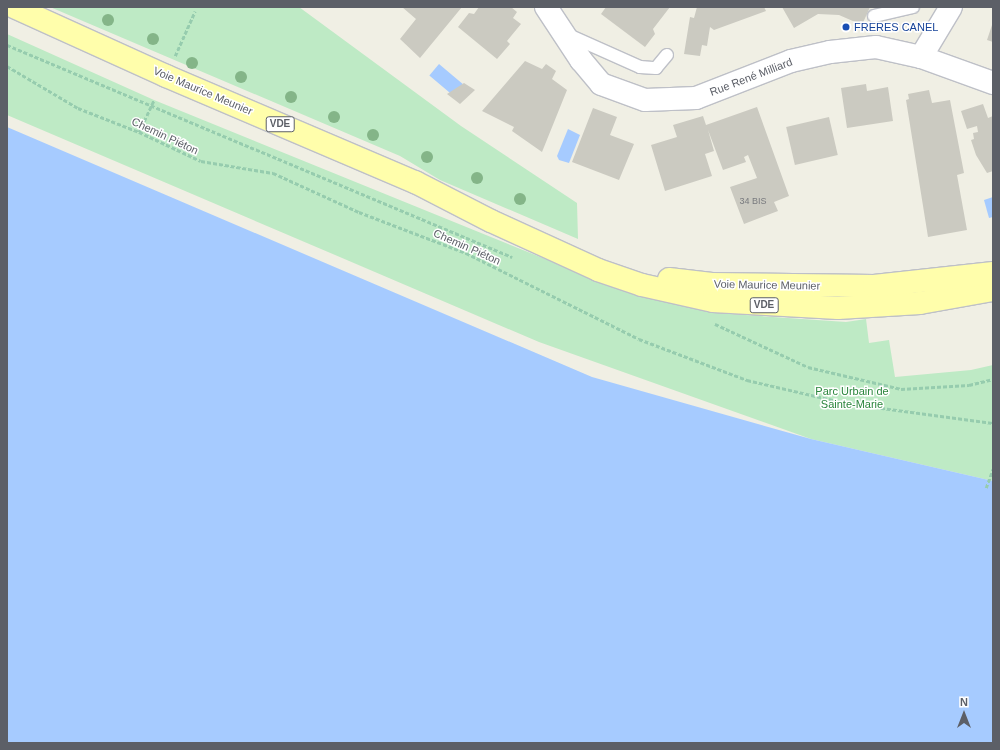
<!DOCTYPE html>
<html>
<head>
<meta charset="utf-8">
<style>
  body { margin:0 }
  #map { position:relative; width:1000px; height:750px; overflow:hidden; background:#f0efe4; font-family:Helvetica,sans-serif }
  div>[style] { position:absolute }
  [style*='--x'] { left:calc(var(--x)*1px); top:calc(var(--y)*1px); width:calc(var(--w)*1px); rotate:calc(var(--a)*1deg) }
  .green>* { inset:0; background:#beeac5 }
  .water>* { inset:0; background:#a6cbff; transform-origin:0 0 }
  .building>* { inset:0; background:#cbcac1; transform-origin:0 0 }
  .path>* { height:2.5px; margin-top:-1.25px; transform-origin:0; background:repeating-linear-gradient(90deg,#96ccae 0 4px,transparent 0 6px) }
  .roads { filter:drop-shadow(1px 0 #bec0c7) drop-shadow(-1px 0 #bec0c7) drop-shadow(0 1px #bec0c7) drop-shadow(0 -1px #bec0c7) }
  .lane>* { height:12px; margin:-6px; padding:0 6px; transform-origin:6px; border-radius:6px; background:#fff }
  .street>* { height:22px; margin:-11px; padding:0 11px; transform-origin:11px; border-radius:11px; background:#fff }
  .primary>* { height:22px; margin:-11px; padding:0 11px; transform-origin:11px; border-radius:11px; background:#fffeab }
  .trees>* { width:12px; height:12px; margin:-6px; border-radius:50%; background:#84b588 }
  .dots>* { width:11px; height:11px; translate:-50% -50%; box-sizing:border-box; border:2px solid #fff; border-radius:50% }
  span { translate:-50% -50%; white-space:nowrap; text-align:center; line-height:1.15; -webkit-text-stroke:3px #fff; paint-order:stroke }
  .number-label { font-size:9px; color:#787a7e }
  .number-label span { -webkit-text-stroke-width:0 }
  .shield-label span { padding:1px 3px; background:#fff; border:1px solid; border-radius:3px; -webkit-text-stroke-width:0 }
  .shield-label { font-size:10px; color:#5c5f67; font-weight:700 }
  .transit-label { font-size:11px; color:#164399 }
  .left { translate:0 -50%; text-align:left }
  .street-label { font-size:11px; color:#5c5f67 }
  .park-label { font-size:11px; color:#2b863d }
  .frame { position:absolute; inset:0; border:8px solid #5c5f67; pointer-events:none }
  .north { position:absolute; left:944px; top:694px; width:40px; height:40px; -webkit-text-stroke:3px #fff; paint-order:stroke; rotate:0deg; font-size:11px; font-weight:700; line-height:16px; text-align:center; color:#5c5f67 }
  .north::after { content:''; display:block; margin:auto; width:14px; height:18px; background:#5c5f67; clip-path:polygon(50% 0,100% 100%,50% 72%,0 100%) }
</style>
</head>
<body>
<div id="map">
  <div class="green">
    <i style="clip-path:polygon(50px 7px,299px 7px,461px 126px,577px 203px,578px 239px,440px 180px,400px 156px)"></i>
    <i style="clip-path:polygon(7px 34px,154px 100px,619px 289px,683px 306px,731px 314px,846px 322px,866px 319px,869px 343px,889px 340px,895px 377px,971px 370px,993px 365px,993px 481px,811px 439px,539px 342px,7px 115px)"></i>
  </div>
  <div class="water">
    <i style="left:439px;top:64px;width:31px;height:15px;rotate:40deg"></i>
    <i style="clip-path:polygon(7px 127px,592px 377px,811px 439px,993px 481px,993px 743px,7px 743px)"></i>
    <i style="clip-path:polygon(568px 129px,580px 135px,569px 163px,559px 160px,557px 156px)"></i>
    <i style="clip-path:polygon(993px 197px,993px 217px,989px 218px,984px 200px)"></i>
  </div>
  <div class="building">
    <i style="clip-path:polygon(402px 7px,462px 7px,420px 58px,400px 39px,416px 19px)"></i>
    <i style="clip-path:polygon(479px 7px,511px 7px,517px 12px,513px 18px,521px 24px,507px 41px,510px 44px,497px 59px,458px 27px,469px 13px,474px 14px)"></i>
    <i style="clip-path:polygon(606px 7px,670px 7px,653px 29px,655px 34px,645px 47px,601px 14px)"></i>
    <i style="clip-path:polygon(697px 7px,764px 7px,766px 11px,714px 30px,710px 27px,707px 46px,702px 45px,700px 56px,684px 54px,690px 17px,694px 18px)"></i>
    <i style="clip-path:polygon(782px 7px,870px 7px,862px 25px,839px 15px,818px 14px,794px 28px)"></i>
    <i style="clip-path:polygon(993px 22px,993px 42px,987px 40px)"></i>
    <i style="clip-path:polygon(525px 61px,542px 69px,546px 64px,556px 71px,552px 79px,567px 90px,542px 152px,512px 131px,514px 127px,482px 111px)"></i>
    <i style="clip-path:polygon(464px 83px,475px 90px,460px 104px,447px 94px)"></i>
    <i style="clip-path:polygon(866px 84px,867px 91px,888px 87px,893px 121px,847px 128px,841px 88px)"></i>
    <i style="clip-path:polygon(929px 90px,932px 103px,950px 100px,964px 173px,957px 175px,967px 230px,928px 237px,906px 100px,909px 99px,908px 94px)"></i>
    <i style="clip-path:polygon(983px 104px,988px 118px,993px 116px,993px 171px,987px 173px,976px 155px,971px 140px,974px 139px,973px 133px,978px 132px,977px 126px,967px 129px,961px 111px)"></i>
    <i style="clip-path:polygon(757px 107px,789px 196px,774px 202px,778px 211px,744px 224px,730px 187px,757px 178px,748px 155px,744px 157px,746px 162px,723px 170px,708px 130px,714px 151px,705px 154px,712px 176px,665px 191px,651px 145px,677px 137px,673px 125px,703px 116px,706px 125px)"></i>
    <i style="clip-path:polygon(593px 108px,617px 117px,610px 135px,634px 144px,619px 180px,572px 162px)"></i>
    <i style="left:829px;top:117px;width:39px;height:44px;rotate:77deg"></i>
  </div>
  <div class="path">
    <i style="--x:7;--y:45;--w:548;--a:22.77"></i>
    <i style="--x:175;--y:56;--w:49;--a:-66"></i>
    <i style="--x:7;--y:66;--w:82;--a:30.6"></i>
    <i style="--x:78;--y:108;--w:66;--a:21.5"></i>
    <i style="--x:139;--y:132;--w:68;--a:25.1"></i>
    <i style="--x:201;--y:161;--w:73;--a:9.5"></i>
    <i style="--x:273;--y:173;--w:94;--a:24.4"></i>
    <i style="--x:359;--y:212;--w:115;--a:21"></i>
    <i style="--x:466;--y:253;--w:193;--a:26.4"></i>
    <i style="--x:639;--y:339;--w:116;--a:20.8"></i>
    <i style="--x:747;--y:380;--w:101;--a:13.2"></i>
    <i style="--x:845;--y:403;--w:149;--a:7.7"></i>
    <i style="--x:139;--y:132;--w:35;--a:-65"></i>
    <i style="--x:715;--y:324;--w:102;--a:24.8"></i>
    <i style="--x:808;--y:367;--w:96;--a:13.3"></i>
    <i style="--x:901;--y:389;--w:68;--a:-3.4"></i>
    <i style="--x:969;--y:385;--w:25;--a:-14"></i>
    <i style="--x:986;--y:488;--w:20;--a:-70"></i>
  </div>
  <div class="roads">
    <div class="lane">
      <i style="--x:874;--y:16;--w:40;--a:-13"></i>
      <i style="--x:566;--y:34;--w:81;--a:24"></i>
      <i style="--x:640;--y:67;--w:16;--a:4"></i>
      <i style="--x:656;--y:68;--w:17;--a:-50"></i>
    </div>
    <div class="street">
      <i style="--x:546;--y:7;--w:64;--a:56.6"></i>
      <i style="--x:581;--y:60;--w:31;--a:50"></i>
      <i style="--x:601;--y:84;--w:47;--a:20"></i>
      <i style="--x:645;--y:100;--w:51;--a:-2.2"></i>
      <i style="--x:696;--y:98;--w:102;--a:-21.3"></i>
      <i style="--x:791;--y:61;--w:40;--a:-13"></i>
      <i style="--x:830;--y:52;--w:46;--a:-6.2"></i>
      <i style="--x:876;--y:47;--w:46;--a:12.5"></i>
      <i style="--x:921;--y:57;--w:77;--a:19.9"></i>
      <i style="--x:921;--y:57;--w:58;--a:-59"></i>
    </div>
    <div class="primary">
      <i style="--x:14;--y:7;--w:167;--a:24.4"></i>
      <i style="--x:166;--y:76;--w:271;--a:23.1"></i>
      <i style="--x:415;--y:182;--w:85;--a:27.2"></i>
      <i style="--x:491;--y:221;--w:118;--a:24.6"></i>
      <i style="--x:598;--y:270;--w:46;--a:18.8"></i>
      <i style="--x:642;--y:285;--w:73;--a:12.7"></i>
      <i style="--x:713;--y:301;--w:125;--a:3.2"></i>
      <i style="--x:838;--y:308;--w:82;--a:-3.5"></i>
      <i style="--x:920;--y:303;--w:74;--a:-10.1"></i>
      <i style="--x:669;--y:279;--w:43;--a:6.6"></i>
      <i style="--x:712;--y:284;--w:162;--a:0.7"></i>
      <i style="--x:874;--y:286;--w:120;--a:-6.2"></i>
    </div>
  </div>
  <div class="trees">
    <i style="left:108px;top:20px"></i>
    <i style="left:153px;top:39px"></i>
    <i style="left:192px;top:63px"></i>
    <i style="left:241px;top:77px"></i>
    <i style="left:291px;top:97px"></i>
    <i style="left:334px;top:117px"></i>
    <i style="left:373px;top:135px"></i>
    <i style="left:427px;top:157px"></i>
    <i style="left:477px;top:178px"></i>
    <i style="left:520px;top:199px"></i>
  </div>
  <div class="dots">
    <i style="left:846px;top:27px;background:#1a4fb4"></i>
  </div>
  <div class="number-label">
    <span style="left:753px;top:201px">34 BIS</span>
  </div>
  <div class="shield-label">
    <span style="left:280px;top:124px">VDE</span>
    <span style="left:764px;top:305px">VDE</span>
  </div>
  <div class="transit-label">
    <span class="left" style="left:854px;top:27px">FRERES CANEL</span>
  </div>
  <div class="street-label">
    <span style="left:751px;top:77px;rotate:-21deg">Rue René Milliard</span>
    <span style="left:203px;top:91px;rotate:23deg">Voie Maurice Meunier</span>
    <span style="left:165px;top:136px;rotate:25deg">Chemin Piéton</span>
    <span style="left:467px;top:247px;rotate:24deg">Chemin Piéton</span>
    <span style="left:767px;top:285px;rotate:1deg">Voie Maurice Meunier</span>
  </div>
  <div class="park-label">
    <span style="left:852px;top:398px">Parc Urbain de<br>Sainte-Marie</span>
  </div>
  <div class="frame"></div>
  <div class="north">N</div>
</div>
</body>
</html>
